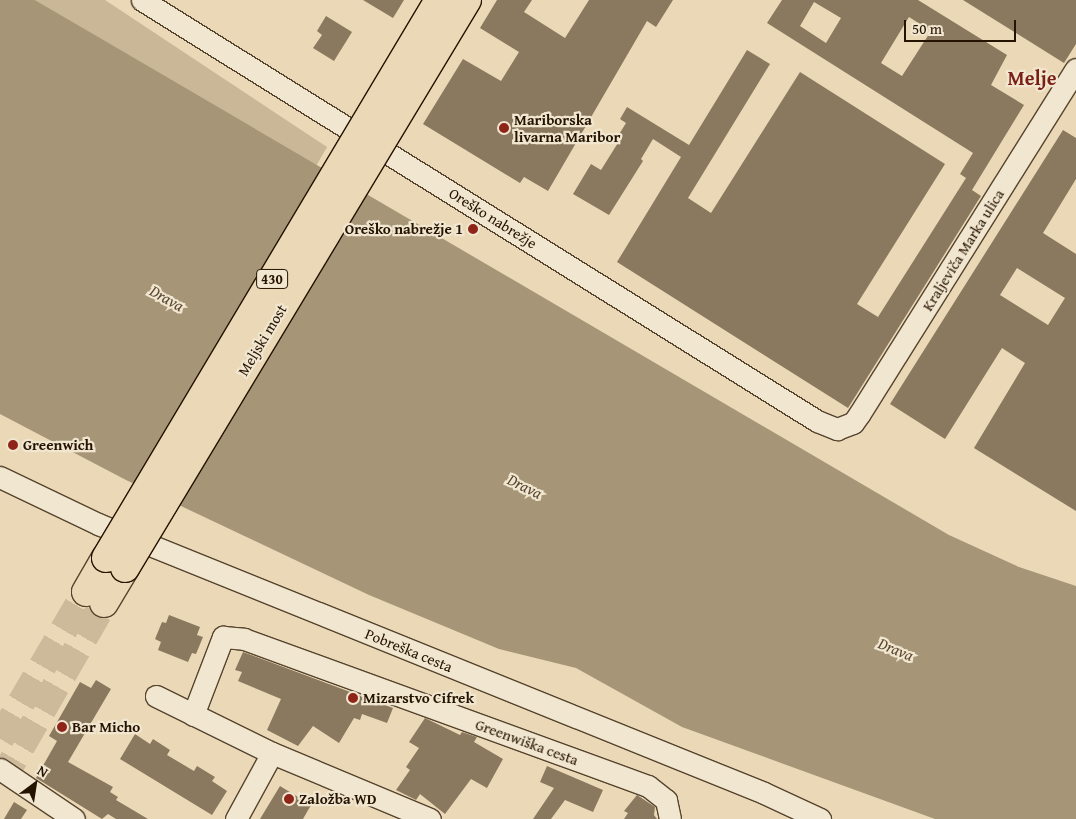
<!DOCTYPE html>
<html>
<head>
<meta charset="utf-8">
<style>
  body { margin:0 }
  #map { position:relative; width:1076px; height:819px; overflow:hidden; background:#ead8b6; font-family:"Gentium Book Plus",serif }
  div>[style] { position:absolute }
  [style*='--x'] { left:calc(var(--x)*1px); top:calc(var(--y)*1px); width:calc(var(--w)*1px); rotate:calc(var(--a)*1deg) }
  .green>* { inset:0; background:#c9b797 }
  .water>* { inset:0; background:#a79578 }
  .building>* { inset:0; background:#8b795f }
  .highway-tunnel>* { height:28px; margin-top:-14px; transform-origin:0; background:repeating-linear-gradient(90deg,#ccba9b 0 28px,transparent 0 42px) }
  .roads { filter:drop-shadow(1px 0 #56442e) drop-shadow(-1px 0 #56442e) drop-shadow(0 1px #56442e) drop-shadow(0 -1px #56442e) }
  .minor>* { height:21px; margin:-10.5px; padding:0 10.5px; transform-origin:10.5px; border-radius:10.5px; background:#f1e6d0 }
  .highway>* { height:28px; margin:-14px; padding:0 14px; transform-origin:14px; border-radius:14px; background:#ead8b6 }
  .bridges { filter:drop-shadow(1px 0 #251301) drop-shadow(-1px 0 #251301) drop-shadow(0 1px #251301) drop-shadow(0 -1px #251301) }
  .highway-bridge>* { height:28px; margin:-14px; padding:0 14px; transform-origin:14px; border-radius:14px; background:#ead8b6 }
  .dots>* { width:14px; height:14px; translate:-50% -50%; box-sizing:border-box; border:2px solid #f1e6d0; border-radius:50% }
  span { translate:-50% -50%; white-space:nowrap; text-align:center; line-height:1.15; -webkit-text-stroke:4.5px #f1e6d0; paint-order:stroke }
  .shield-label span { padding:1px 4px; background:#f1e6d0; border:1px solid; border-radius:4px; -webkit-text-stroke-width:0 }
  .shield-label { font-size:14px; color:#251301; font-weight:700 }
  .poi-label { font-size:15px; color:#251301; font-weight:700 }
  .left { translate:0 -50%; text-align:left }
  .right { translate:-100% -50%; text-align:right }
  .street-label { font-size:15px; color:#251301 }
  .water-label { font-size:16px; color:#594731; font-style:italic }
  .district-label { font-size:20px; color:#7a1f14; font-weight:700 }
  .north { position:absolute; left:10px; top:759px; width:50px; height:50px; -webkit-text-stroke:4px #f1e6d0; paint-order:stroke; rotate:31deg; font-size:14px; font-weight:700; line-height:20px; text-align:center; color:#251301 }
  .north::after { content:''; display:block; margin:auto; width:18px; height:22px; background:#251301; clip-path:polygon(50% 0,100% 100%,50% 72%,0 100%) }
  .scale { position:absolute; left:904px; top:20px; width:112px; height:22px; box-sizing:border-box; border:2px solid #251301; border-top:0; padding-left:6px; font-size:15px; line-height:18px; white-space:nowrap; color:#251301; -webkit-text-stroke:4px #f1e6d0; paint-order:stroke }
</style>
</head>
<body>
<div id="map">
  <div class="green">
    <i style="clip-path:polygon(35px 0,105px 0,327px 147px,316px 166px)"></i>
  </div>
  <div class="water">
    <i style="clip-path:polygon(0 0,35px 0,949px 535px,1019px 567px,1076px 586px,1076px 819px,935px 819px,682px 727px,576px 668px,499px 649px,369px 595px,126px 480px,0 414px)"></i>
  </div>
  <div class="building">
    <i style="clip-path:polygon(363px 0,404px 0,393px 18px)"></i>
    <i style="clip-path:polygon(497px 0,532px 0,524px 12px,565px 38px,589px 0,673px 0,656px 27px,647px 21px,548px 191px,524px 177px,520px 183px,423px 124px,463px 59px,501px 81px,519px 52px,480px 28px)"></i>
    <i style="clip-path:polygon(evenodd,782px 0,918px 0,1007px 55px,991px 85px,1024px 105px,972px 190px,981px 196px,848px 408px,617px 262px,681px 157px,653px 139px,641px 159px,643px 161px,609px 215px,573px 194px,591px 164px,601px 170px,621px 138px,618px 136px,626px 123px,620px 119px,627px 107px,689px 145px,747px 50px,770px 64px,688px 198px,711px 213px,800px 72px,945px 164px,857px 304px,878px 317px,966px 178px,960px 174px,973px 153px,767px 23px,782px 0,814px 2px,841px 18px,826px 43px,800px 26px,814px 2px,782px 0,909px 17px,931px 31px,902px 76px,881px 63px,909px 17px)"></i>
    <i style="clip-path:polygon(963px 0,1076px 0,1076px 44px,1064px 63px)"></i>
    <i style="clip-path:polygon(326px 16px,352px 32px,334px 61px,313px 48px,322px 35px,317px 31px)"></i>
    <i style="clip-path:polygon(evenodd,1063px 130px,1076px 138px,1076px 179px,1043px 233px,1076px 254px,1076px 511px,974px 448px,1025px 363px,1002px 348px,945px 439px,890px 404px,1063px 130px,1017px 268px,1065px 298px,1048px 325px,1000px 295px,1017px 268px)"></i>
    <i style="clip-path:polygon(169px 615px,200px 627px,197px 635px,203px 637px,196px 654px,192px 653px,188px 662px,158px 650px,161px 642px,155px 639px,162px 622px,166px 623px)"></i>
    <i style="clip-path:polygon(243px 652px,393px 708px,387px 723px,362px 714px,360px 720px,354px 718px,339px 743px,313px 726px,298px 746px,267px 730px,281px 699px,238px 681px,242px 672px,235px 670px)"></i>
    <i style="clip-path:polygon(96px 680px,111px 689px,68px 762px,113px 787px,110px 792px,118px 797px,116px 800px,148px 819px,116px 819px,108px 814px,102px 819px,36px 778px,57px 741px,49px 736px,80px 682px,91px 688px)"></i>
    <i style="clip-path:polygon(425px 718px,460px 735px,462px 732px,477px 737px,474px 742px,503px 759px,487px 788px,471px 779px,445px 814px,420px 794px,416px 800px,396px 790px,410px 770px,406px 767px,419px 748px,409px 742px)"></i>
    <i style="clip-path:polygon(135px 734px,150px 744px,153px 739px,170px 750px,167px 755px,194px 771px,197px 766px,215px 777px,212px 781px,227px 791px,212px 815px,120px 759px)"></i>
    <i style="clip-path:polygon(547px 766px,603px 790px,593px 812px,565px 800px,551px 819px,533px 819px,554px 788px,540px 782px)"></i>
    <i style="clip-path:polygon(280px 786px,311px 805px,303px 819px,260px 819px)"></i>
    <i style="clip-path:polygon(637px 795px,655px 807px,654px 815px,657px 819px,624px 819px,628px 813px,624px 811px)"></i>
    <i style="clip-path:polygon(14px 802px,27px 810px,21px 819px,4px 819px)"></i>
  </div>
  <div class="highway-tunnel">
    <i style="--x:0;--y:739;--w:170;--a:-59.7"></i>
    <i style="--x:0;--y:783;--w:208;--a:-60"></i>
  </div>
  <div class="roads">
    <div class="minor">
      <i style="--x:142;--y:0;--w:796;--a:31.95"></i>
      <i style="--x:817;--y:421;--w:22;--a:22"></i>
      <i style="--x:837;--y:429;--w:17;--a:-21"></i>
      <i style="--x:853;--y:423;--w:12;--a:-55"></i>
      <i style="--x:860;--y:413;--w:406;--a:-57.9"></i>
      <i style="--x:0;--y:477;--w:109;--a:25.6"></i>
      <i style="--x:98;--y:524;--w:718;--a:21.99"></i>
      <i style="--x:764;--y:793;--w:62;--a:24.9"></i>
      <i style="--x:156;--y:696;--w:129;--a:26.2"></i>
      <i style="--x:272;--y:753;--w:171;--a:22.7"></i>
      <i style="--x:193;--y:715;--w:84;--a:-69"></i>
      <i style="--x:223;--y:637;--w:21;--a:5"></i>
      <i style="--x:244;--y:639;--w:430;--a:20"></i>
      <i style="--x:648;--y:786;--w:23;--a:38"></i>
      <i style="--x:666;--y:800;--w:19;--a:78"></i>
      <i style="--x:0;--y:769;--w:89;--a:34"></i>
      <i style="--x:236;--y:819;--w:75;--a:-61.4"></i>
    </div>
    <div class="highway">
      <i style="--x:86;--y:592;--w:39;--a:-60"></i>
      <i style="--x:104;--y:603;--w:41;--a:-59"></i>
    </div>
  </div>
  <div class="bridges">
    <div class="highway-bridge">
      <i style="--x:106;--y:558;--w:650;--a:-59.17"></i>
      <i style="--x:125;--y:568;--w:663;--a:-58.95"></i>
    </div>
  </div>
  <div class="dots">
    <i style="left:504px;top:128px;background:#8f2418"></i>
    <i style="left:473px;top:229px;background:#8f2418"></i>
    <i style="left:13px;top:445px;background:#8f2418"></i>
    <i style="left:353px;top:698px;background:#8f2418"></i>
    <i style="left:62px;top:727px;background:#8f2418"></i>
    <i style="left:289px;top:799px;background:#8f2418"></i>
  </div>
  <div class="shield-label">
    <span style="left:272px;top:279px">430</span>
  </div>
  <div class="poi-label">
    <span class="left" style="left:514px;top:128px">Mariborska<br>livarna Maribor</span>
    <span class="right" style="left:463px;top:229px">Oreško nabrežje 1</span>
    <span class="left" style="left:23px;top:445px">Greenwich</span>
    <span class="left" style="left:363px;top:698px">Mizarstvo Cifrek</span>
    <span class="left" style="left:72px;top:727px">Bar Micho</span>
    <span class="left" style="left:299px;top:799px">Založba WD</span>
  </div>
  <div class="street-label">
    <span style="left:493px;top:218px;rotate:32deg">Oreško nabrežje</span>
    <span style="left:963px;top:250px;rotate:-58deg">Kraljeviča Marka ulica</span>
    <span style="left:262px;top:340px;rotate:-59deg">Meljski most</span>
    <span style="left:409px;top:650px;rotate:22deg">Pobreška cesta</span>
    <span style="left:527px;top:742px;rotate:20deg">Greenwiška cesta</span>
  </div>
  <div class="water-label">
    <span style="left:167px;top:298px;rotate:29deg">Drava</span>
    <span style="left:525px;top:486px;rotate:26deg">Drava</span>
    <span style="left:896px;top:649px;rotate:22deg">Drava</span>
  </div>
  <div class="district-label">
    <span style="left:1032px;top:77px">Melje</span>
  </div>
  <div class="north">N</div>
  <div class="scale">50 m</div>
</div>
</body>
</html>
